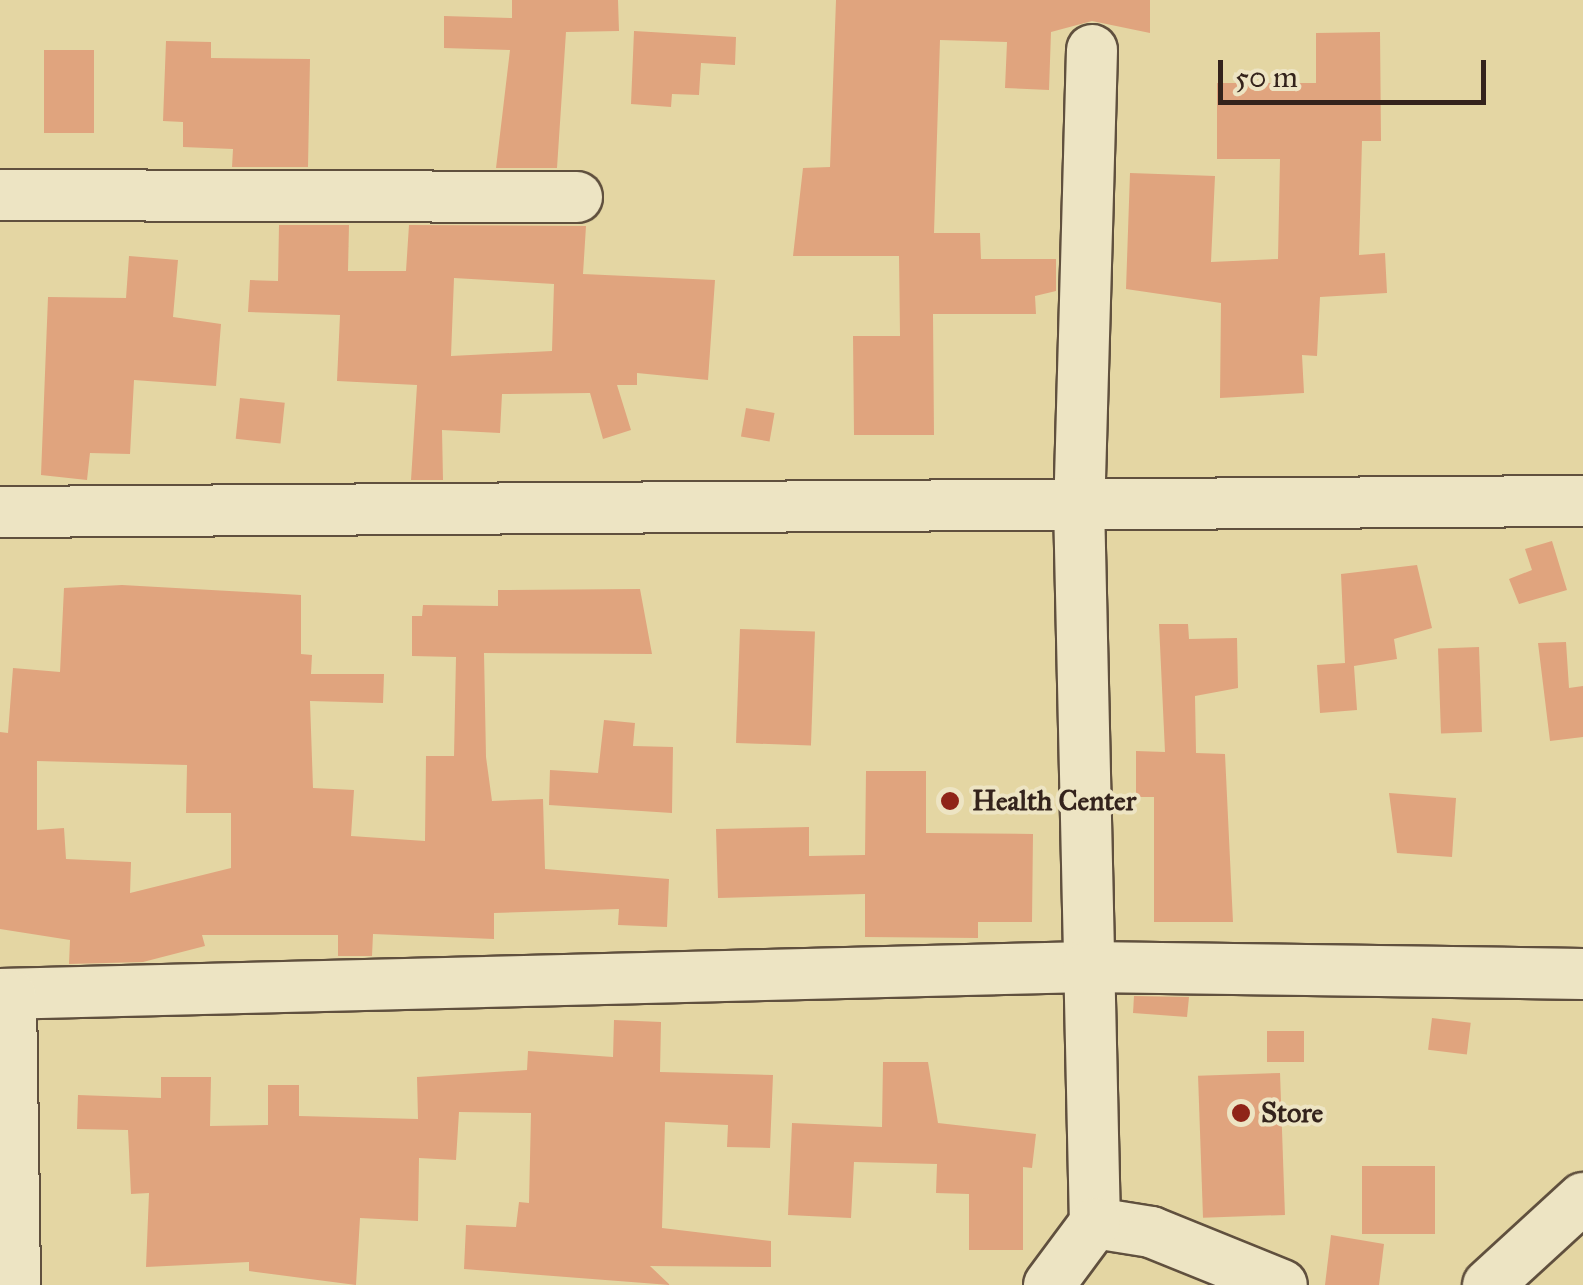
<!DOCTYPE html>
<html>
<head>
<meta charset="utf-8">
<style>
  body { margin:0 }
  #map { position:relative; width:1583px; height:1285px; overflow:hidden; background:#e4d6a3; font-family:"IM FELL Great Primer",serif }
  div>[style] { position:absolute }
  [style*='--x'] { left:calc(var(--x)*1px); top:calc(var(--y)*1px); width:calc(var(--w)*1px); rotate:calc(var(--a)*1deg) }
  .building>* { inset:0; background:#e0a47e; transform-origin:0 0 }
  .roads { filter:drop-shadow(2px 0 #60503e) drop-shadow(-2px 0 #60503e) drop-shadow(0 2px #60503e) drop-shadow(0 -2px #60503e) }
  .minor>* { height:50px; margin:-25px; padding:0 25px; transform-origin:25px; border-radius:25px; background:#ede4c3 }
  .dots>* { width:28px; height:28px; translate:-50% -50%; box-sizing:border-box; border:5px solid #ede4c3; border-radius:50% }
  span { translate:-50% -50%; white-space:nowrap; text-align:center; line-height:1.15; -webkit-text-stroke:8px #ede4c3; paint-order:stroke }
  .poi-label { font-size:28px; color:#34231c; font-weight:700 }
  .left { translate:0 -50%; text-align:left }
  .scale { position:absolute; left:1218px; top:60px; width:268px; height:45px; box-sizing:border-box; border:5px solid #34231c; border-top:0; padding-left:12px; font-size:30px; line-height:35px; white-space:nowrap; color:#34231c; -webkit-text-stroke:8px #ede4c3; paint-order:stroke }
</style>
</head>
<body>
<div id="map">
  <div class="building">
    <i style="clip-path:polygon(512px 0,618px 0,619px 31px,566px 32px,557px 168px,496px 168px,510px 50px,444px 48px,444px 16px,512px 18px)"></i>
    <i style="clip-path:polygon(836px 0,1150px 0,1150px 33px,1092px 21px,1051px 32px,1049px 90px,1005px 88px,1007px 42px,940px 40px,934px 233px,980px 233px,981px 259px,1056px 259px,1056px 291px,1035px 296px,1036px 314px,933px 314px,934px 435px,854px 435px,853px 336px,900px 336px,899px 256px,793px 256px,803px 168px,830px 167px)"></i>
    <i style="clip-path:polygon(634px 31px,736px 37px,735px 65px,701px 63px,699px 95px,672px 94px,671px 107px,631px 104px)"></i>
    <i style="clip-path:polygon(1380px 32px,1381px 141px,1362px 141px,1359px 255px,1385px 253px,1387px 293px,1320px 297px,1317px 356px,1302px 355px,1304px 393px,1220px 398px,1221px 303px,1126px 289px,1130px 173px,1215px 176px,1211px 262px,1278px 259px,1280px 159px,1217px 159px,1217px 83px,1316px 83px,1316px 33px)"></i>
    <i style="clip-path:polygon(166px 41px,211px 42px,211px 58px,310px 59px,308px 167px,232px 167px,233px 149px,183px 147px,183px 122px,163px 121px)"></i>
    <i style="left:44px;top:50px;width:50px;height:83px"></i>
    <i style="clip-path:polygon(evenodd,279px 225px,349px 225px,348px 271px,406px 271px,409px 225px,586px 226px,583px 274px,715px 280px,708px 380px,637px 373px,637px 385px,617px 385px,631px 430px,603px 439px,590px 393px,502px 394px,500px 433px,442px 430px,443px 480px,411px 480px,417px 385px,337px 381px,340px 315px,248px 312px,250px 280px,278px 281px,279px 225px,454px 278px,554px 284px,552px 351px,451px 356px,454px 278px)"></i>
    <i style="clip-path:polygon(129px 256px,178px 260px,173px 317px,221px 324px,216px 386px,134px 380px,130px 454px,90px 453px,87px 480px,41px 475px,48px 297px,126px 298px)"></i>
    <i style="left:240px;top:398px;width:45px;height:41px;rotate:6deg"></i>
    <i style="left:746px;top:408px;width:29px;height:29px;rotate:10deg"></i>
    <i style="clip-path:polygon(1552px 541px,1567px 590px,1519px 604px,1509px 579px,1532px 570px,1525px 549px)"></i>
    <i style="clip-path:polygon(1417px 565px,1432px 628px,1394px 639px,1397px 659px,1354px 666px,1357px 710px,1320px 713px,1317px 665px,1345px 663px,1341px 574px)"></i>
    <i style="clip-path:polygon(evenodd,122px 585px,301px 595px,301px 654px,312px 655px,311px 674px,384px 674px,383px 703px,310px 701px,313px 788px,354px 790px,351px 836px,425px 841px,426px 756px,454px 756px,456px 657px,412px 656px,412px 616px,422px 616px,423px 605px,498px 606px,498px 590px,640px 589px,652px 654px,484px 653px,486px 757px,492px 801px,543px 799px,545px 869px,669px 879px,667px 927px,618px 925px,619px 909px,494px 913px,494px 939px,373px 934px,372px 956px,338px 956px,338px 935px,202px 935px,205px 946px,143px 962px,69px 964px,70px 940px,0 929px,0 732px,8px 733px,13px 668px,60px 672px,64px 588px,122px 585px,37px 761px,187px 765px,186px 813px,231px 813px,231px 868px,130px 893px,131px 862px,66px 859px,64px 828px,37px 830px,37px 761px)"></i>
    <i style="clip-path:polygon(1159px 624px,1188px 624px,1189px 639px,1237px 638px,1238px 688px,1195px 696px,1196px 753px,1225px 754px,1233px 922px,1154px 922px,1154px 797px,1136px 797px,1136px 751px,1165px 752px)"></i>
    <i style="left:740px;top:629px;width:75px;height:114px;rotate:2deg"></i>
    <i style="clip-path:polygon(1566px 642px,1569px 688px,1583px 686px,1583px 737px,1550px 741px,1538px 643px)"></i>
    <i style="left:1479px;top:647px;width:85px;height:41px;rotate:88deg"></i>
    <i style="clip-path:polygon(604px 720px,635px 723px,633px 746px,673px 747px,672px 813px,549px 805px,550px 770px,598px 773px)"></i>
    <i style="clip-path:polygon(866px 771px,926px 771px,926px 833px,1033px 834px,1032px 922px,978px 922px,978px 938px,865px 937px,865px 894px,718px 898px,716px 829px,809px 827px,809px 856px,865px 855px)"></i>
    <i style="clip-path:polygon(1389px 793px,1456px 798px,1452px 857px,1397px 853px)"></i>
    <i style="clip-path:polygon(1134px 996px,1189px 997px,1187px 1017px,1133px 1013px)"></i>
    <i style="left:1432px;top:1018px;width:39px;height:32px;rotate:7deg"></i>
    <i style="clip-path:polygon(614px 1020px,661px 1022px,660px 1072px,773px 1075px,770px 1148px,727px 1147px,728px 1125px,665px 1122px,662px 1228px,771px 1241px,771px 1267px,650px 1266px,670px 1285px,464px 1269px,466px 1225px,516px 1227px,519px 1202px,529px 1203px,531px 1113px,459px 1112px,456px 1160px,419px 1158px,418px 1221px,360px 1218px,356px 1285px,249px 1271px,249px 1262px,146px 1267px,149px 1193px,131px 1194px,128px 1130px,77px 1129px,78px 1095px,161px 1098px,161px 1077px,211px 1077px,210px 1126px,268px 1125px,268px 1085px,299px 1085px,299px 1116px,418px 1119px,417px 1077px,527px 1070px,528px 1051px,613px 1057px)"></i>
    <i style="left:1267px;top:1031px;width:37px;height:31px"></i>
    <i style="clip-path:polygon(883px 1062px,928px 1062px,938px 1123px,1036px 1134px,1032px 1168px,1023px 1167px,1023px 1250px,969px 1250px,969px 1194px,936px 1193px,937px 1164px,854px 1162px,851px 1218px,788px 1215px,792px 1123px,882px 1127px)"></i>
    <i style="left:1280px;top:1073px;width:142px;height:82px;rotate:88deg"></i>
    <i style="left:1362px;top:1166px;width:73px;height:68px"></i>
    <i style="clip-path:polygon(1331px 1235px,1384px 1244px,1379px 1285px,1325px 1285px)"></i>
  </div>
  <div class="roads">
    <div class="minor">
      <i style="--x:1092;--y:50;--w:453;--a:91.6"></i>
      <i style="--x:1079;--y:503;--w:720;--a:88.73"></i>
      <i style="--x:1095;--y:1223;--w:57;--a:9.1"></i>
      <i style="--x:1151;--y:1232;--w:141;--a:22"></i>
      <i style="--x:0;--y:195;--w:577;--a:0.2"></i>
      <i style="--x:0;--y:512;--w:1583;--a:-0.4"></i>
      <i style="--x:0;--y:994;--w:1088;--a:-1.42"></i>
      <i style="--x:1088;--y:967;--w:495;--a:0.8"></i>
      <i style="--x:11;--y:995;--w:290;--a:89.2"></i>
      <i style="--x:1049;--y:1285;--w:77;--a:-53.4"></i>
      <i style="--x:1488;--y:1285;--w:129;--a:-42.5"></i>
    </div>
  </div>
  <div class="dots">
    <i style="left:950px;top:801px;background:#8f2418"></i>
    <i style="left:1241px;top:1113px;background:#8f2418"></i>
  </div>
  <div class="poi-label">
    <span class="left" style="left:972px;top:801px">Health Center</span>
    <span class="left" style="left:1261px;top:1113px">Store</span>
  </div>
  <div class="scale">50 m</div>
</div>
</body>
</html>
